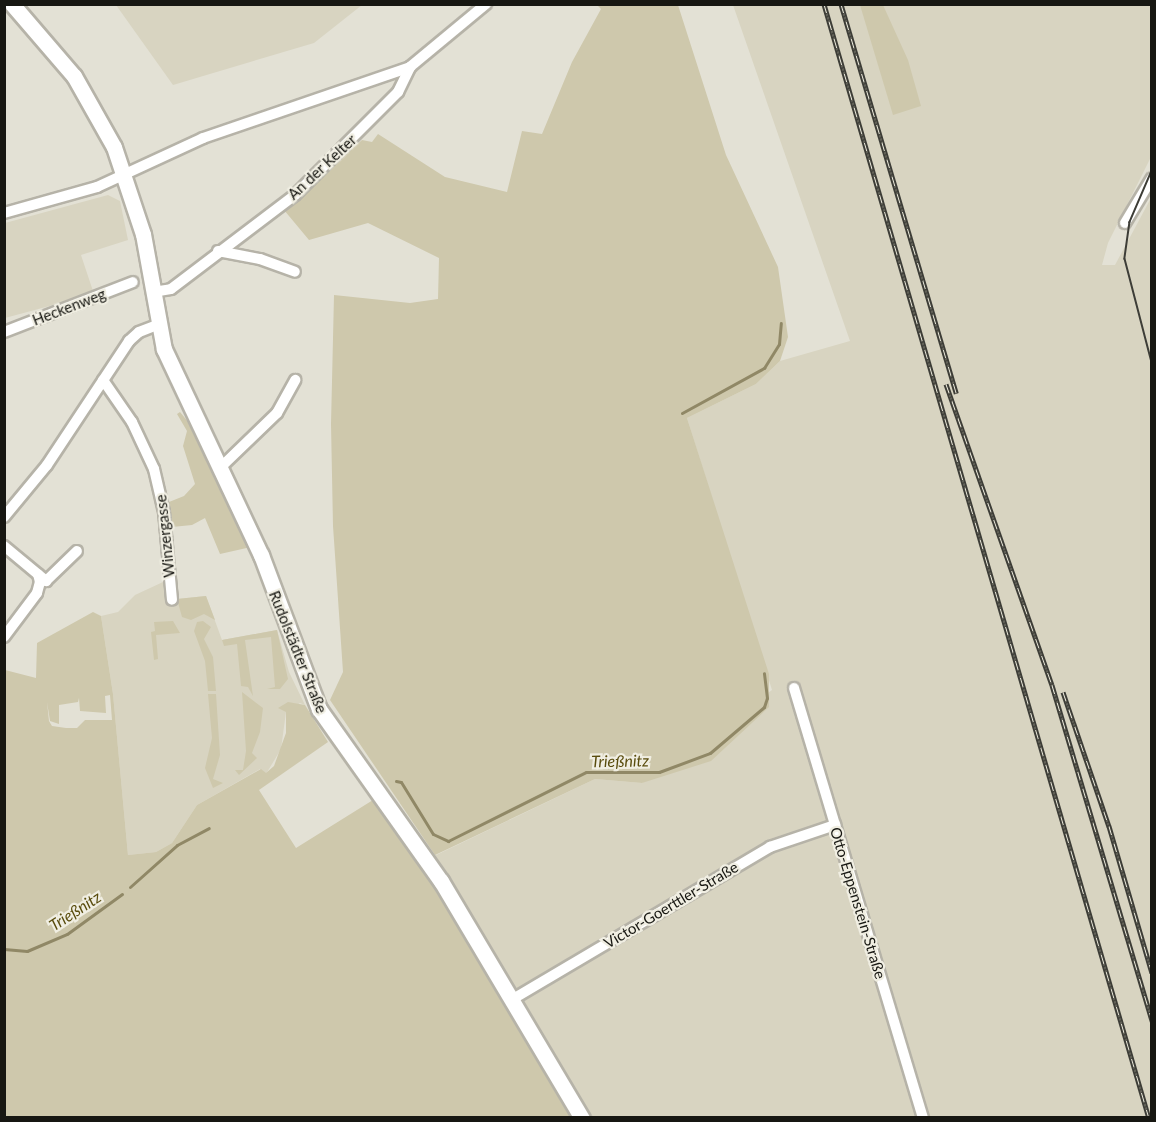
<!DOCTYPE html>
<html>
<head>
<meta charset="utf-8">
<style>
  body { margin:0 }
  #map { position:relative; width:1156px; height:1122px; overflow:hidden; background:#e3e1d5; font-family:Lato,sans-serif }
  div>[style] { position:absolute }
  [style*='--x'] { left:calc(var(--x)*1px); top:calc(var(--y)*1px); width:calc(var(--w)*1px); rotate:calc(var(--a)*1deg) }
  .built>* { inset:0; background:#d8d4c1 }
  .green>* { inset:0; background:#cec8ac }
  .stream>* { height:3px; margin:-1.5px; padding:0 1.5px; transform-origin:1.5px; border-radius:1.5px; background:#908866 }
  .roads { filter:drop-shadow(2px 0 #b6b3a8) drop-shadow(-2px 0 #b6b3a8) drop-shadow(0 2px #b6b3a8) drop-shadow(0 -2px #b6b3a8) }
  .street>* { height:10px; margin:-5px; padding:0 5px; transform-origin:5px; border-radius:5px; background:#fff }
  .secondary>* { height:15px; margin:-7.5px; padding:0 7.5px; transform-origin:7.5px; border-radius:7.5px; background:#fff }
  .tram>* { height:1.5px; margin:-0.75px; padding:0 0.75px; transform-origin:0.75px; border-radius:0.75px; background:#3d3d37 }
  .rail>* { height:5px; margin-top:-2.5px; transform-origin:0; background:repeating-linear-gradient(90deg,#f0eee2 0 9px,#3d3d37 0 18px); box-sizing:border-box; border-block:2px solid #3d3d37 }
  span { translate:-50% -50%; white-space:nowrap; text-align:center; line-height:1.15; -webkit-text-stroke:4.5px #f0eee2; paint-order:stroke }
  .street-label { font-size:15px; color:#171712 }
  .water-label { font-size:16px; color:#594c0d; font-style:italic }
  .frame { position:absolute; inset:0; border:6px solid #171712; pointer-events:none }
</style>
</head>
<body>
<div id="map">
  <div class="built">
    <i style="clip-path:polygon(116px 5px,362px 5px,314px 43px,173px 85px)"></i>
    <i style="clip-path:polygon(733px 5px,1151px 5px,1151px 157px,1108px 243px,1102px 265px,1115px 265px,1151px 198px,1151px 1117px,587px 1117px,430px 858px,595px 779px,642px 783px,772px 690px,687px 418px,756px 384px,780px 361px,850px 341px)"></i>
    <i style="clip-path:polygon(108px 195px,120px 201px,128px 240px,81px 255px,94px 294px,5px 318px,5px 223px)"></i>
    <i style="clip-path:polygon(163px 582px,168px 600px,206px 596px,222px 640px,277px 630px,289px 672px,305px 705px,300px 703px,286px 712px,281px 749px,266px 774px,260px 769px,197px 805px,172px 843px,156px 852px,128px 855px,113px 694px,101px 616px,118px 612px,135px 595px)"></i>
  </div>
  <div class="green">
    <i style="clip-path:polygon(597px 5px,678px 5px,726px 155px,778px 267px,788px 337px,780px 361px,756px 384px,687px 418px,769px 674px,769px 707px,711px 761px,642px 783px,595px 779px,435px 855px,330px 700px,343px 672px,333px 526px,331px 424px,334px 295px,410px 303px,438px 299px,439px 258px,368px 223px,309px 240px,284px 210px,362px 140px,372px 142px,378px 134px,445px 177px,507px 192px,522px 131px,542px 134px,572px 62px,601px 9px)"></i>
    <i style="clip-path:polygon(860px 5px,883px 5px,908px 60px,921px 106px,893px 115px)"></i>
    <i style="clip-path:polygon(180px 412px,194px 429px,251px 547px,220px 554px,205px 518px,192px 525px,172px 527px,169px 502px,184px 496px,195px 484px,183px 446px,187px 431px,177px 414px)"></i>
    <i style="clip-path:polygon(206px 596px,215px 620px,204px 614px,191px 620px,182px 617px,177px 599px)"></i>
    <i style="clip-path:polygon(evenodd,93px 612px,101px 616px,113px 694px,128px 855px,156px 852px,172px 843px,197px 805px,261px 769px,266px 773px,274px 766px,286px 733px,286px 712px,278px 708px,288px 702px,305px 705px,328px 742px,259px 790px,296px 848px,373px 800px,429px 875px,573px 1118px,5px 1118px,5px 670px,36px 678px,37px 643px,93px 612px,110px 695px,112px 720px,85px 720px,77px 728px,66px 728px,52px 726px,49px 721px,47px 702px,50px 721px,59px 724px,59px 705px,78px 702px,79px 698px,80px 711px,106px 713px,105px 696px,110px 695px)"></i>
    <i style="clip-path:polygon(173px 621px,180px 633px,156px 635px,158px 659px,154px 660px,151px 632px,155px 631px,154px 622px)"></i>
    <i style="clip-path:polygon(203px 621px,211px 627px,204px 639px,213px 657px,216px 691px,208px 691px,205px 661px,194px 631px,197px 622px)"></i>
    <i style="clip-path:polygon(277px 630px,288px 679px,280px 689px,267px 689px,275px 687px,271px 637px,245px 640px,253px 696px,248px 687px,241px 686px,237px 644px,224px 646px,222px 640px)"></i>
    <i style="clip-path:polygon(242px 692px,263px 708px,260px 732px,252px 753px,257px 758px,239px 775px,235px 770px,243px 770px,246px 751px)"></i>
    <i style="clip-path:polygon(208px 694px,216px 694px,220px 755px,213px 779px,223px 783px,213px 788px,205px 768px,212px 738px)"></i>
  </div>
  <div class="stream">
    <i style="--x:682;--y:413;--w:94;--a:-28.8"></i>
    <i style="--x:764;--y:368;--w:28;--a:-58"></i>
    <i style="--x:779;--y:344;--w:21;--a:-85"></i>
    <i style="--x:396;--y:781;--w:5;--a:11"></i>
    <i style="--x:401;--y:782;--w:61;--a:58.4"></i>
    <i style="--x:433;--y:834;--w:17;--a:25"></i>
    <i style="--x:448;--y:841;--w:154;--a:-26.6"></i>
    <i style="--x:586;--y:772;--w:73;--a:0"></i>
    <i style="--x:659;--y:772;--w:54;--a:-20.4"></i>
    <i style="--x:710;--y:753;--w:71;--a:-40.4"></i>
    <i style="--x:764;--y:707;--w:9;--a:-72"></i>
    <i style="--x:767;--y:698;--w:25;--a:-97"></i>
    <i style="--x:130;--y:887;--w:63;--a:-41.8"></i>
    <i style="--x:177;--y:845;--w:36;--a:-28"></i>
    <i style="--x:4;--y:949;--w:23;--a:5"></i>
    <i style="--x:27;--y:951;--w:43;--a:-23"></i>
    <i style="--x:67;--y:934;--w:68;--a:-36"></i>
  </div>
  <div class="roads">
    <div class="street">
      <i style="--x:4;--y:213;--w:97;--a:-15.6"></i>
      <i style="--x:97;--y:187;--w:117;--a:-24.8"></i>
      <i style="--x:203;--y:138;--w:219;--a:-18.9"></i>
      <i style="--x:410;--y:67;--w:99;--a:-39.7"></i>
      <i style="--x:1125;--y:223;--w:52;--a:-59"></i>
      <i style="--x:218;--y:251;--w:43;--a:10.8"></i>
      <i style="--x:260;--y:259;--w:37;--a:20"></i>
      <i style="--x:153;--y:292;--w:18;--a:-9"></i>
      <i style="--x:171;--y:289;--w:156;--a:-37.2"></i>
      <i style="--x:295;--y:195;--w:146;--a:-45"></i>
      <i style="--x:398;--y:92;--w:28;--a:-64"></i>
      <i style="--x:4;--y:332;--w:138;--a:-21.2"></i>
      <i style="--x:103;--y:380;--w:51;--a:55.4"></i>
      <i style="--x:132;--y:422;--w:52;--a:64.9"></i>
      <i style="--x:154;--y:469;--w:44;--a:76.9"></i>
      <i style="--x:164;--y:512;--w:88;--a:84.8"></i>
      <i style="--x:221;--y:467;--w:78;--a:-44"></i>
      <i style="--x:277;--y:413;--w:38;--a:-61"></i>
      <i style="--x:4;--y:517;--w:67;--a:-50.4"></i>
      <i style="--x:47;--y:465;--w:149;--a:-56.5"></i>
      <i style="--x:129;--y:341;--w:13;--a:-42"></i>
      <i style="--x:139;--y:332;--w:19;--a:-21"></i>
      <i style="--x:4;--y:546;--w:55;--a:39.8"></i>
      <i style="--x:46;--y:581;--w:43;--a:-44.1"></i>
      <i style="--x:4;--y:637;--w:55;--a:-53.1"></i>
      <i style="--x:37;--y:593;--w:11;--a:-75"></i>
      <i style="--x:40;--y:582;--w:8;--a:-104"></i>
      <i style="--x:794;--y:688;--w:449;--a:73.3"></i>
      <i style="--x:513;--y:999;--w:299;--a:-30.6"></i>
      <i style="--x:770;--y:847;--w:69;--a:-18.7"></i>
    </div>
    <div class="secondary">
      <i style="--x:12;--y:4;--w:95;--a:49.3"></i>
      <i style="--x:74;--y:76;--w:81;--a:60.6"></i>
      <i style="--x:114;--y:147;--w:92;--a:71.6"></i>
      <i style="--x:143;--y:234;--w:117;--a:79.7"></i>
      <i style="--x:164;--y:349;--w:228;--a:64.8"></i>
      <i style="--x:261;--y:555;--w:165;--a:69.4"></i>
      <i style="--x:319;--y:709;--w:211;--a:54.7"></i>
      <i style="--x:441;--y:881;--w:276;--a:59.3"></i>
    </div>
  </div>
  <div class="tram">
    <i style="--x:1152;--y:171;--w:56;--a:113.3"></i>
    <i style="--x:1130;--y:222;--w:37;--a:98"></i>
    <i style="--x:1125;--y:259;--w:107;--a:75.4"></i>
  </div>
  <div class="rail">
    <i style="--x:824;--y:4;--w:1160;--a:73.74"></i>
    <i style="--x:841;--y:4;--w:406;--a:73.5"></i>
    <i style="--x:946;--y:384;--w:319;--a:70.6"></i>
    <i style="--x:1052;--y:685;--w:351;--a:73.4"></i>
    <i style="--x:1063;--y:692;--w:142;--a:71.1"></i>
    <i style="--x:1109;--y:826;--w:153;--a:73.7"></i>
  </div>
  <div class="street-label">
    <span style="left:322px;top:167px;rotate:-43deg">An der Kelter</span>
    <span style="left:69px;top:307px;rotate:-21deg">Heckenweg</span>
    <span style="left:165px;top:536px;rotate:-96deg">Winzergasse</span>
    <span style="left:298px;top:652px;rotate:68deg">Rudolstädter Straße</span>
    <span style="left:858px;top:903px;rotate:73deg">Otto-Eppenstein-Straße</span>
    <span style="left:671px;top:905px;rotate:-31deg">Victor-Goerttler-Straße</span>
  </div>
  <div class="water-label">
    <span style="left:620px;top:761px;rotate:-1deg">Trießnitz</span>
    <span style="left:75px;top:911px;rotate:-33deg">Trießnitz</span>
  </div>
  <div class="frame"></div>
</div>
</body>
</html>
